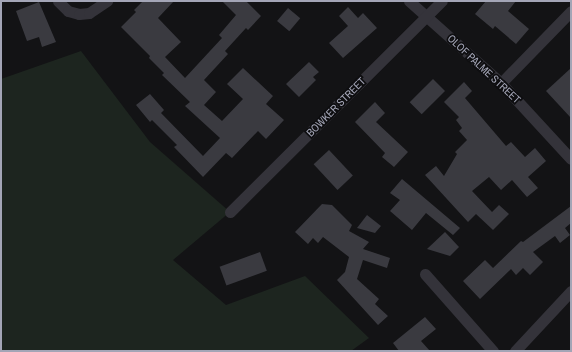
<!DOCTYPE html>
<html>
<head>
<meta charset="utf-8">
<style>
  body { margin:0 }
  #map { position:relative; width:572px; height:352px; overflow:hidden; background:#131315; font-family:"Archivo Narrow",sans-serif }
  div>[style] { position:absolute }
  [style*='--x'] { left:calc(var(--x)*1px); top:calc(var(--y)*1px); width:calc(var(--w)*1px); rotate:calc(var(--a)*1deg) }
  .green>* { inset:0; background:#1d251f }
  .building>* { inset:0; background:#3a3a40; transform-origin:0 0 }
  .street>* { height:11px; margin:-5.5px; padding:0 5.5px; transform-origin:5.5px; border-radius:5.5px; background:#34333a }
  span { translate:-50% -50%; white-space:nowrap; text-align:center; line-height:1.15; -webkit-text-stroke:3.5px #0e0e10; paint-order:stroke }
  .street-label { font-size:11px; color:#a3a5b6 }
  .frame { position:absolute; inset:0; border:2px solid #a3a5b6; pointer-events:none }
</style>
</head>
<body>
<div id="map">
  <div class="green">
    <i style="clip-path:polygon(81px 51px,150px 142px,230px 212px,173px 260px,226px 305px,305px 276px,369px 338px,351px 351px,1px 351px,1px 79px)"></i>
  </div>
  <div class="building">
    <i style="clip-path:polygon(143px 1px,174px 1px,158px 18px,181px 42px,165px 57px,185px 78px,222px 38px,219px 35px,236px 15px,222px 1px,246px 1px,261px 16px,248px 30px,246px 28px,225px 51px,228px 54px,204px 80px,216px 92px,204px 105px,222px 121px,243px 99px,227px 84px,243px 68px,273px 96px,266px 104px,284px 120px,266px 139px,258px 131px,232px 158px,226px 153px,203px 177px,174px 147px,177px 145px,152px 120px,150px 122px,136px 105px,150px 94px,164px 110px,161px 113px,203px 156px,220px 138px,185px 106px,190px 102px,162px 75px,164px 73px,149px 58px,150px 56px,121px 27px,136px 12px,134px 10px)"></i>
    <i style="clip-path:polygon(486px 1px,516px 1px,508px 11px,529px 29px,516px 44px,495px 26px,493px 29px,475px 14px)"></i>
    <i style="clip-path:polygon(39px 2px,56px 42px,42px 47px,39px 37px,27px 41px,16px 11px)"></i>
    <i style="clip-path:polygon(348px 7px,358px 18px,363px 13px,377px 28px,343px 58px,329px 43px,348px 26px,339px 16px)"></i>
    <i style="left:288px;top:8px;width:16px;height:17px;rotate:40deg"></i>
    <i style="clip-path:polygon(309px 62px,319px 72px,313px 77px,316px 80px,299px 97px,286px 84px)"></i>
    <i style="clip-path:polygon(571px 68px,571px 118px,546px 91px)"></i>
    <i style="left:433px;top:79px;width:17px;height:33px;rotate:45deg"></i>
    <i style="clip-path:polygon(464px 82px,472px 91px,465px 98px,506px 146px,511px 142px,525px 157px,535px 148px,546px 161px,528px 177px,538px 188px,527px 197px,512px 180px,501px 190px,489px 177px,472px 191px,492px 212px,499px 205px,509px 214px,493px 230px,476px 214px,468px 222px,425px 175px,436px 166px,444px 176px,457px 154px,455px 152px,467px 140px,459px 131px,462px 128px,456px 120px,459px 117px,444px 102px)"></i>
    <i style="clip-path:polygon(375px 102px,385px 113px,376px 122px,408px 152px,394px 167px,382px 157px,385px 153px,355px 122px)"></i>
    <i style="left:329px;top:150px;width:35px;height:21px;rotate:47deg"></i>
    <i style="clip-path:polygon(402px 179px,460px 228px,453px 235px,426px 213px,412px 230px,390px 211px,400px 200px,390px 193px)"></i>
    <i style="clip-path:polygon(322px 204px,332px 205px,352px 225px,349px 231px,369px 242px,363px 249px,390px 258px,387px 268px,363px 260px,357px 279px,379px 299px,375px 304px,388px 316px,378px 325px,337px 280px,345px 272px,349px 257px,323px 237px,318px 243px,313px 238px,308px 244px,295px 232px)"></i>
    <i style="clip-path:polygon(571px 206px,571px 223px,565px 228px,570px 235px,560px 243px,555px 236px,533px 252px,543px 262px,530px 275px,523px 268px,516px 275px,511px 269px,480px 299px,463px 281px,485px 260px,493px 268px,521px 241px,523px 242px)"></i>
    <i style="clip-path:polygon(367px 215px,381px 226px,375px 233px,357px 228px)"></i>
    <i style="clip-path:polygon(445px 232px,459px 247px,450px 256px,427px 249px)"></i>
    <i style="left:260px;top:252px;width:20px;height:43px;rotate:70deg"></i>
    <i style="clip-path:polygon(425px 317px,436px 329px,421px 341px,430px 351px,399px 351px,393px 343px)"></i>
  </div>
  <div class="street">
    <i style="--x:58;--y:1;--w:14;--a:45"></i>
    <i style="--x:68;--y:11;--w:11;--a:15"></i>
    <i style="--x:79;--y:14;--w:10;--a:-6"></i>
    <i style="--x:89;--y:13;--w:22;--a:-34"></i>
    <i style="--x:409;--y:1;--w:123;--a:41.7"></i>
    <i style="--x:501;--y:83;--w:103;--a:47.4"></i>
    <i style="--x:501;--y:83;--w:100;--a:-45.8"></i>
    <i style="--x:230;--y:212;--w:299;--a:-44.9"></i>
    <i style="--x:425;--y:274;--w:103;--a:48.6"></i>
    <i style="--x:515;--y:351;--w:82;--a:-47"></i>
  </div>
  <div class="street-label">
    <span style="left:484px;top:69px;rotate:43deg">OLOF PALME STREET</span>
    <span style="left:336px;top:107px;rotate:-45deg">BOWKER STREET</span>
  </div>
  <div class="frame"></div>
</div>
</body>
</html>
